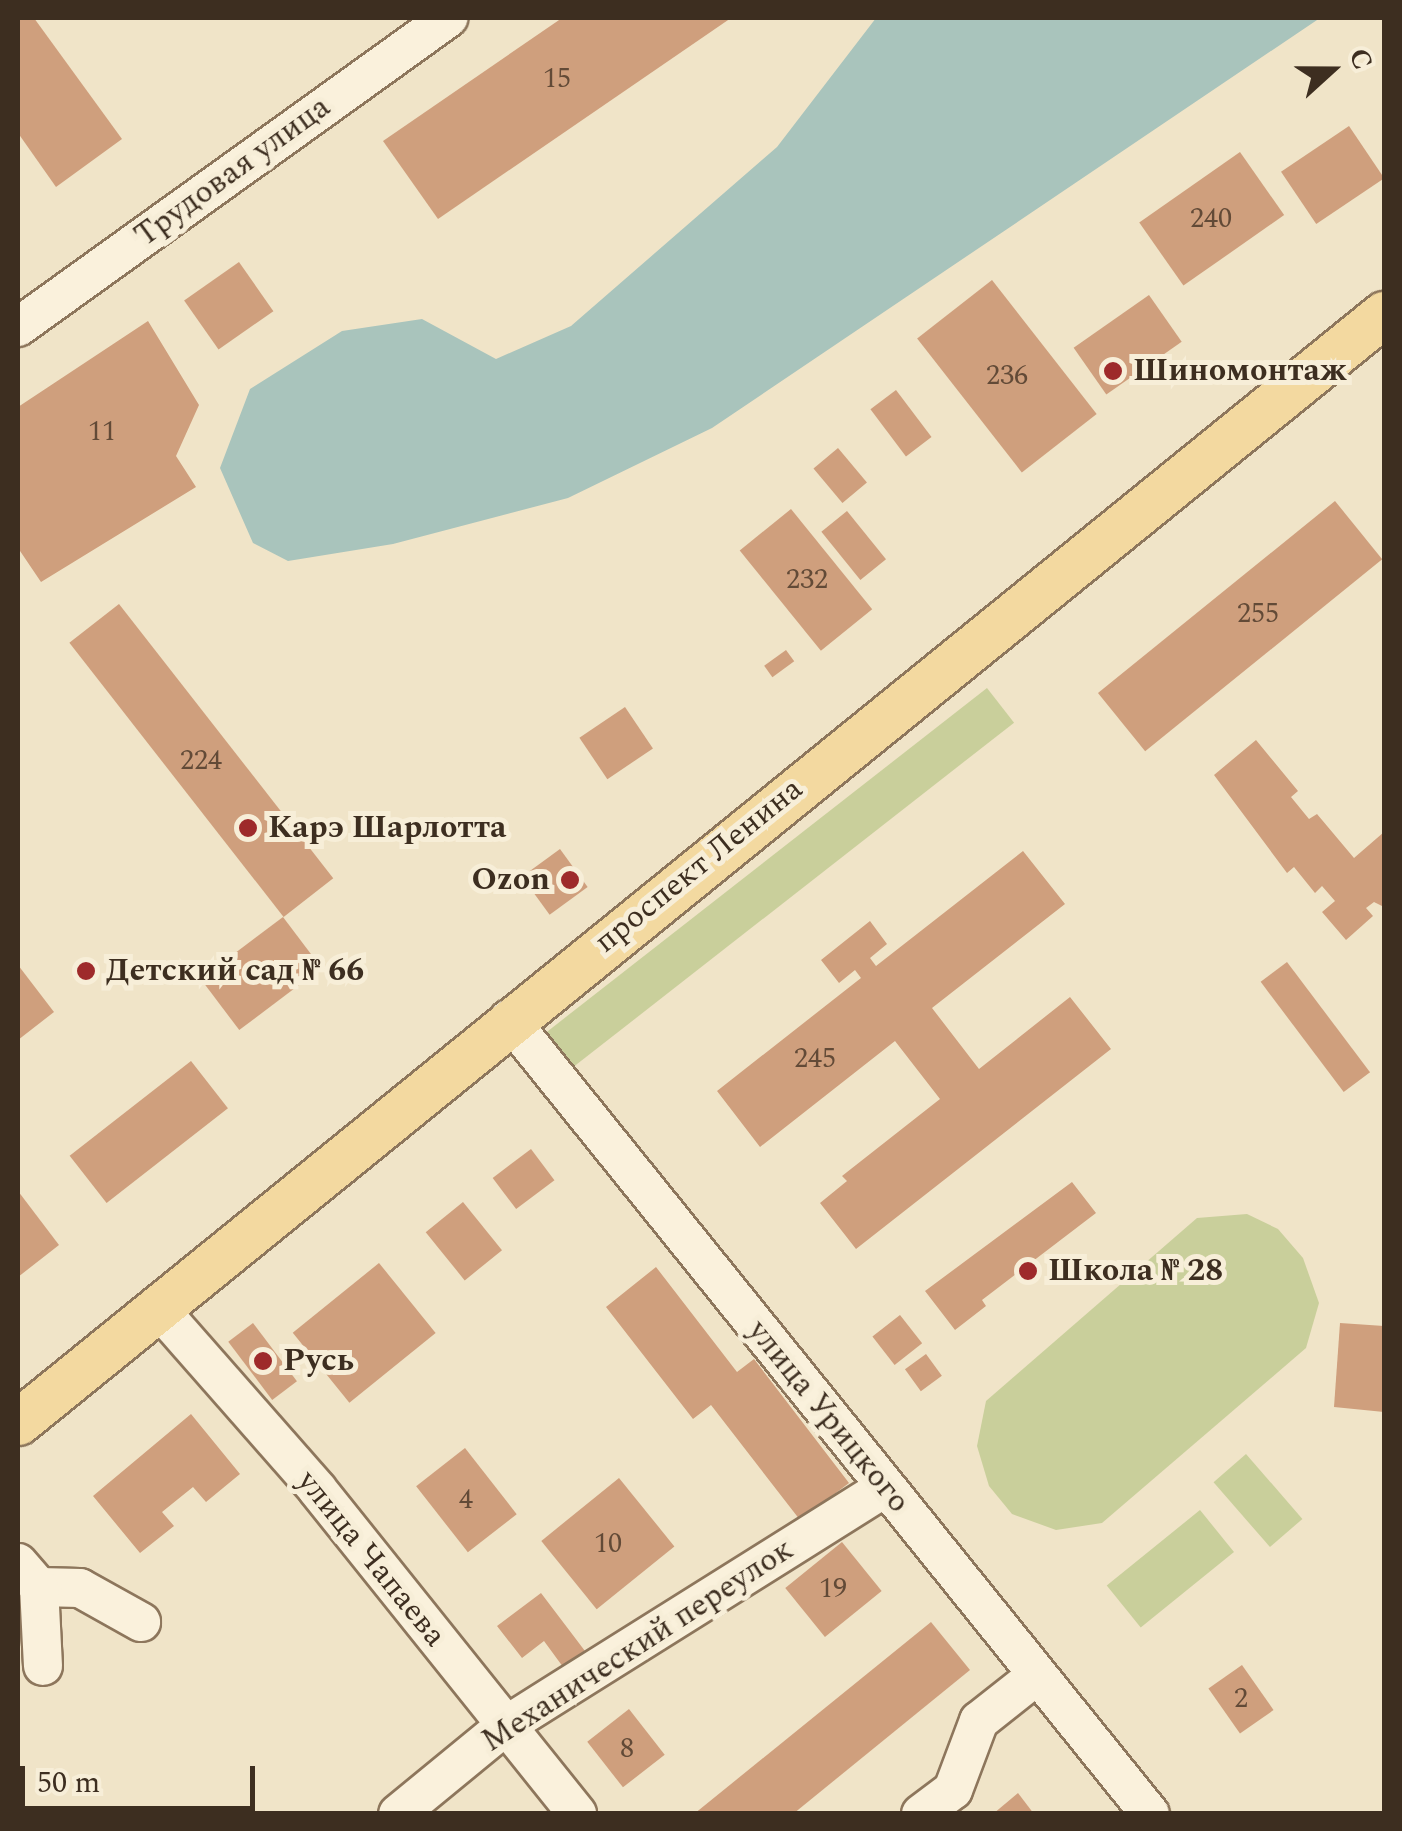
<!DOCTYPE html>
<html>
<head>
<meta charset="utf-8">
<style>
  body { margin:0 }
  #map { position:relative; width:1402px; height:1831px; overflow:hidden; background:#f0e4c8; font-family:Spectral,serif }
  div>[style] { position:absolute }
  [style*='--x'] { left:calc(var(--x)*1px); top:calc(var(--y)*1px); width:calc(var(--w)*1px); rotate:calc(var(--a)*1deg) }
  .green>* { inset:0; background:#c9cf9b; transform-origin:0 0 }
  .water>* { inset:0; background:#a9c4bc }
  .building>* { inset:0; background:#cf9f7d; transform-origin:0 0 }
  .roads { filter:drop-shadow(2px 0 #8d765c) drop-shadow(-2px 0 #8d765c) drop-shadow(0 2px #8d765c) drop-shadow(0 -2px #8d765c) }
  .minor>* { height:38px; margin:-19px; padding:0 19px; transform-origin:19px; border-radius:19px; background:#faf1dc }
  .major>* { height:45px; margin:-22.5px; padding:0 22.5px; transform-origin:22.5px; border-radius:22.5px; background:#f3d9a0 }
  .dots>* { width:28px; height:28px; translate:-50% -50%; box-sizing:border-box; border:5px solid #f7eed8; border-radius:50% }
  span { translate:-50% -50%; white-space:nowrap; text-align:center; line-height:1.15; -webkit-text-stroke:10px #f7eed8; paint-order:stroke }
  .number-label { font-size:28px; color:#624a37 }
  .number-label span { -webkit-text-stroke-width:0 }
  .street-label { font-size:32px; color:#3d2e20 }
  .poi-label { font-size:32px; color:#3d2e20; font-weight:700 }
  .left { translate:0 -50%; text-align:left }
  .right { translate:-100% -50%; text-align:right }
  .frame { position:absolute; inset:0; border:20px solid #3d2e20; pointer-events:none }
  .north { position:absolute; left:1282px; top:20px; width:100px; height:100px; -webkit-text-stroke:8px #f7eed8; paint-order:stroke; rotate:69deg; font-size:28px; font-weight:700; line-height:40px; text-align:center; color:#3d2e20 }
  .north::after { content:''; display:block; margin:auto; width:35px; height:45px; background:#3d2e20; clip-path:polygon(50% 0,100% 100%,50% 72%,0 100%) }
  .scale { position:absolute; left:20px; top:1766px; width:235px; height:45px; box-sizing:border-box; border:5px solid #3d2e20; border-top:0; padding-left:12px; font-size:30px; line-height:35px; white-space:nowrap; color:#3d2e20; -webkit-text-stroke:8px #f7eed8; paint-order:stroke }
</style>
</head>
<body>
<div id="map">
  <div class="green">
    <i style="left:987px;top:688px;width:44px;height:570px;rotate:52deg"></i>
    <i style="clip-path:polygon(1247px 1214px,1278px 1229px,1303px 1258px,1319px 1303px,1306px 1348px,1102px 1523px,1056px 1530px,1012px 1514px,989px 1486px,977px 1446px,986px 1401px,1197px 1218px)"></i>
    <i style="left:1246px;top:1454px;width:86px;height:43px;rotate:49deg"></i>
    <i style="left:1200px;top:1510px;width:54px;height:120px;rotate:51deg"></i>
  </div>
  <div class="water">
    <i style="clip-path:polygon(876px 18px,1320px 18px,712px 428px,568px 498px,393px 544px,288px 561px,253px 543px,220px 468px,250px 389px,342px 331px,422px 319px,496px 359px,571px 326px,777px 147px)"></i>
  </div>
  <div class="building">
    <i style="clip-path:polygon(18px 18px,34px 18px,122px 139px,56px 187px,18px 133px)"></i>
    <i style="clip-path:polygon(562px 18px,731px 18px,438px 219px,383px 141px)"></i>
    <i style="left:1349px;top:126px;width:63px;height:82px;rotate:56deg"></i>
    <i style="left:1240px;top:152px;width:77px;height:123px;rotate:55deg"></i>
    <i style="left:239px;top:262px;width:60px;height:67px;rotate:55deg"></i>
    <i style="left:992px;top:280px;width:170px;height:95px;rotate:52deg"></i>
    <i style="left:1149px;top:295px;width:57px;height:92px;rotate:55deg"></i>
    <i style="clip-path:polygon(148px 321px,199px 405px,176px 456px,196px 487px,41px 582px,18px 548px,18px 407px)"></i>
    <i style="left:896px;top:390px;width:59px;height:32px;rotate:53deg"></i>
    <i style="left:838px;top:448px;width:45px;height:32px;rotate:50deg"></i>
    <i style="left:1335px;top:501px;width:75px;height:305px;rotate:51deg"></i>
    <i style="left:791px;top:509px;width:129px;height:66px;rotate:51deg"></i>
    <i style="left:847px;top:511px;width:62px;height:33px;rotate:51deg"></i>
    <i style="left:119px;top:604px;width:348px;height:63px;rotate:52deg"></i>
    <i style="left:786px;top:650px;width:14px;height:27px;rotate:54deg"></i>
    <i style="left:625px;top:707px;width:50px;height:55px;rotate:56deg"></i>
    <i style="clip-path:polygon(1256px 740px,1298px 791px,1291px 797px,1309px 819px,1317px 814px,1354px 858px,1384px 832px,1384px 907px,1374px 902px,1366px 908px,1373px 916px,1346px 940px,1322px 912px,1335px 901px,1322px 886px,1315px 893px,1294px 867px,1287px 873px,1214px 775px)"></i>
    <i style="left:560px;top:849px;width:47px;height:47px;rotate:54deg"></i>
    <i style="clip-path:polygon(1023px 851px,1065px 904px,932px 1008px,979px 1069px,1070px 997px,1111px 1049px,856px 1249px,820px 1203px,847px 1181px,842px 1176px,940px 1099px,895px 1041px,760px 1147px,717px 1091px,861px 978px,855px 970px,839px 983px,821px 960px,870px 921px,887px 944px,870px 958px,876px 966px)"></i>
    <i style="left:283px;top:917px;width:64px;height:103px;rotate:53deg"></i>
    <i style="left:1287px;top:962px;width:138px;height:33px;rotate:53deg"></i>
    <i style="clip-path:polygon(18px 965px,54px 1012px,18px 1040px)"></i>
    <i style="left:191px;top:1061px;width:60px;height:154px;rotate:52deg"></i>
    <i style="left:531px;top:1149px;width:39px;height:48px;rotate:53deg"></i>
    <i style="clip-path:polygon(1072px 1182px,1096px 1213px,982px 1300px,986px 1306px,955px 1330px,925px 1291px)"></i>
    <i style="clip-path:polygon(18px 1191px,59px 1245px,18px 1277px)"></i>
    <i style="left:463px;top:1202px;width:62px;height:48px;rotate:51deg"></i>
    <i style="left:379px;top:1263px;width:90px;height:111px;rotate:51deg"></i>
    <i style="clip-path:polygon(656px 1267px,737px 1372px,754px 1359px,849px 1483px,800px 1520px,711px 1405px,693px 1419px,606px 1307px)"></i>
    <i style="left:900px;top:1315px;width:36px;height:35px;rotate:52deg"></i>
    <i style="left:253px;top:1323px;width:73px;height:31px;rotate:53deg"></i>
    <i style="clip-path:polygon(1340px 1323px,1384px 1326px,1384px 1412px,1334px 1407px)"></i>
    <i style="left:926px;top:1354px;width:27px;height:26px;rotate:54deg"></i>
    <i style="clip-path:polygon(191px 1414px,240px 1474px,206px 1502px,193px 1487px,162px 1512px,174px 1526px,140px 1553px,93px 1496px)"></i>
    <i style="left:465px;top:1448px;width:84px;height:62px;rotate:52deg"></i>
    <i style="left:619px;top:1478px;width:88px;height:100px;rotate:51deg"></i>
    <i style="left:842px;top:1542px;width:63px;height:73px;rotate:51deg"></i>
    <i style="clip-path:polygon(541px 1593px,588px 1655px,566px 1671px,544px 1641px,522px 1658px,497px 1626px)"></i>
    <i style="clip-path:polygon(931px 1622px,970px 1670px,793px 1814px,694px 1814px)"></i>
    <i style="left:1242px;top:1665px;width:55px;height:41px;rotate:55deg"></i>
    <i style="left:629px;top:1709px;width:58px;height:53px;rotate:52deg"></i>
    <i style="clip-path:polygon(1018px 1793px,1034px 1814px,993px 1814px)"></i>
  </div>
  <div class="roads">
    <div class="minor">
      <i style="--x:18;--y:327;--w:530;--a:-35.7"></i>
      <i style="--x:509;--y:1019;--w:1021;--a:51.12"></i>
      <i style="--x:160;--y:1310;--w:238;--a:48.7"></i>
      <i style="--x:317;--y:1489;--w:416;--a:51.3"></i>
      <i style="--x:18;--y:1563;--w:32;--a:49"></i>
      <i style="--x:39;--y:1587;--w:41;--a:1.4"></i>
      <i style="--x:80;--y:1588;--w:70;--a:29.1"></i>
      <i style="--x:39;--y:1587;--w:79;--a:87.1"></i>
      <i style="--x:398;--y:1814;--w:139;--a:-39.4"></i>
      <i style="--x:505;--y:1726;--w:448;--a:-32.1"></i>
      <i style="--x:921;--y:1814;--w:40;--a:-37"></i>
      <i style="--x:953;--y:1790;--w:74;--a:-69.4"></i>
      <i style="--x:979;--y:1721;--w:74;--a:-38.4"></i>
    </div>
    <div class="major">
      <i style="--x:18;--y:1422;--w:1759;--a:-39.05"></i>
    </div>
  </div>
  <div class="dots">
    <i style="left:1113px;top:371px;background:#9e2a2b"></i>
    <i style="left:248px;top:828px;background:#9e2a2b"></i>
    <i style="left:570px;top:880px;background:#9e2a2b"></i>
    <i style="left:86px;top:971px;background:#9e2a2b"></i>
    <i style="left:1028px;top:1271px;background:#9e2a2b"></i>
    <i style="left:263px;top:1361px;background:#9e2a2b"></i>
  </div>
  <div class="number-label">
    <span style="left:557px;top:79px">15</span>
    <span style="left:1211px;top:219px">240</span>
    <span style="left:1007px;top:376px">236</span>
    <span style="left:102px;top:432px">11</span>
    <span style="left:807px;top:580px">232</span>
    <span style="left:1258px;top:614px">255</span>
    <span style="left:201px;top:761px">224</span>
    <span style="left:815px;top:1059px">245</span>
    <span style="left:466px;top:1500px">4</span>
    <span style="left:608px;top:1544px">10</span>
    <span style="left:833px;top:1589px">19</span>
    <span style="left:1241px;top:1699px">2</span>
    <span style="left:627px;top:1749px">8</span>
  </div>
  <div class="street-label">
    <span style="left:233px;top:172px;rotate:-36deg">Трудовая улица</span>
    <span style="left:699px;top:866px;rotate:-39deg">проспект Ленина</span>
    <span style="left:828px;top:1417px;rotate:51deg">улица Урицкого</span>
    <span style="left:371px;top:1559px;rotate:51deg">улица Чапаева</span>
    <span style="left:638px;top:1646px;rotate:-33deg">Механический переулок</span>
  </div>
  <div class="poi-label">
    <span class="left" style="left:1133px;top:371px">Шиномонтаж</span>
    <span class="left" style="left:268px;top:828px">Карэ Шарлотта</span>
    <span class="right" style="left:550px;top:880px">Ozon</span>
    <span class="left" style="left:106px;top:971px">Детский сад № 66</span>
    <span class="left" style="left:1048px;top:1271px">Школа № 28</span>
    <span class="left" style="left:283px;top:1361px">Русь</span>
  </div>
  <div class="frame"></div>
  <div class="north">С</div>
  <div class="scale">50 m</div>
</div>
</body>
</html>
